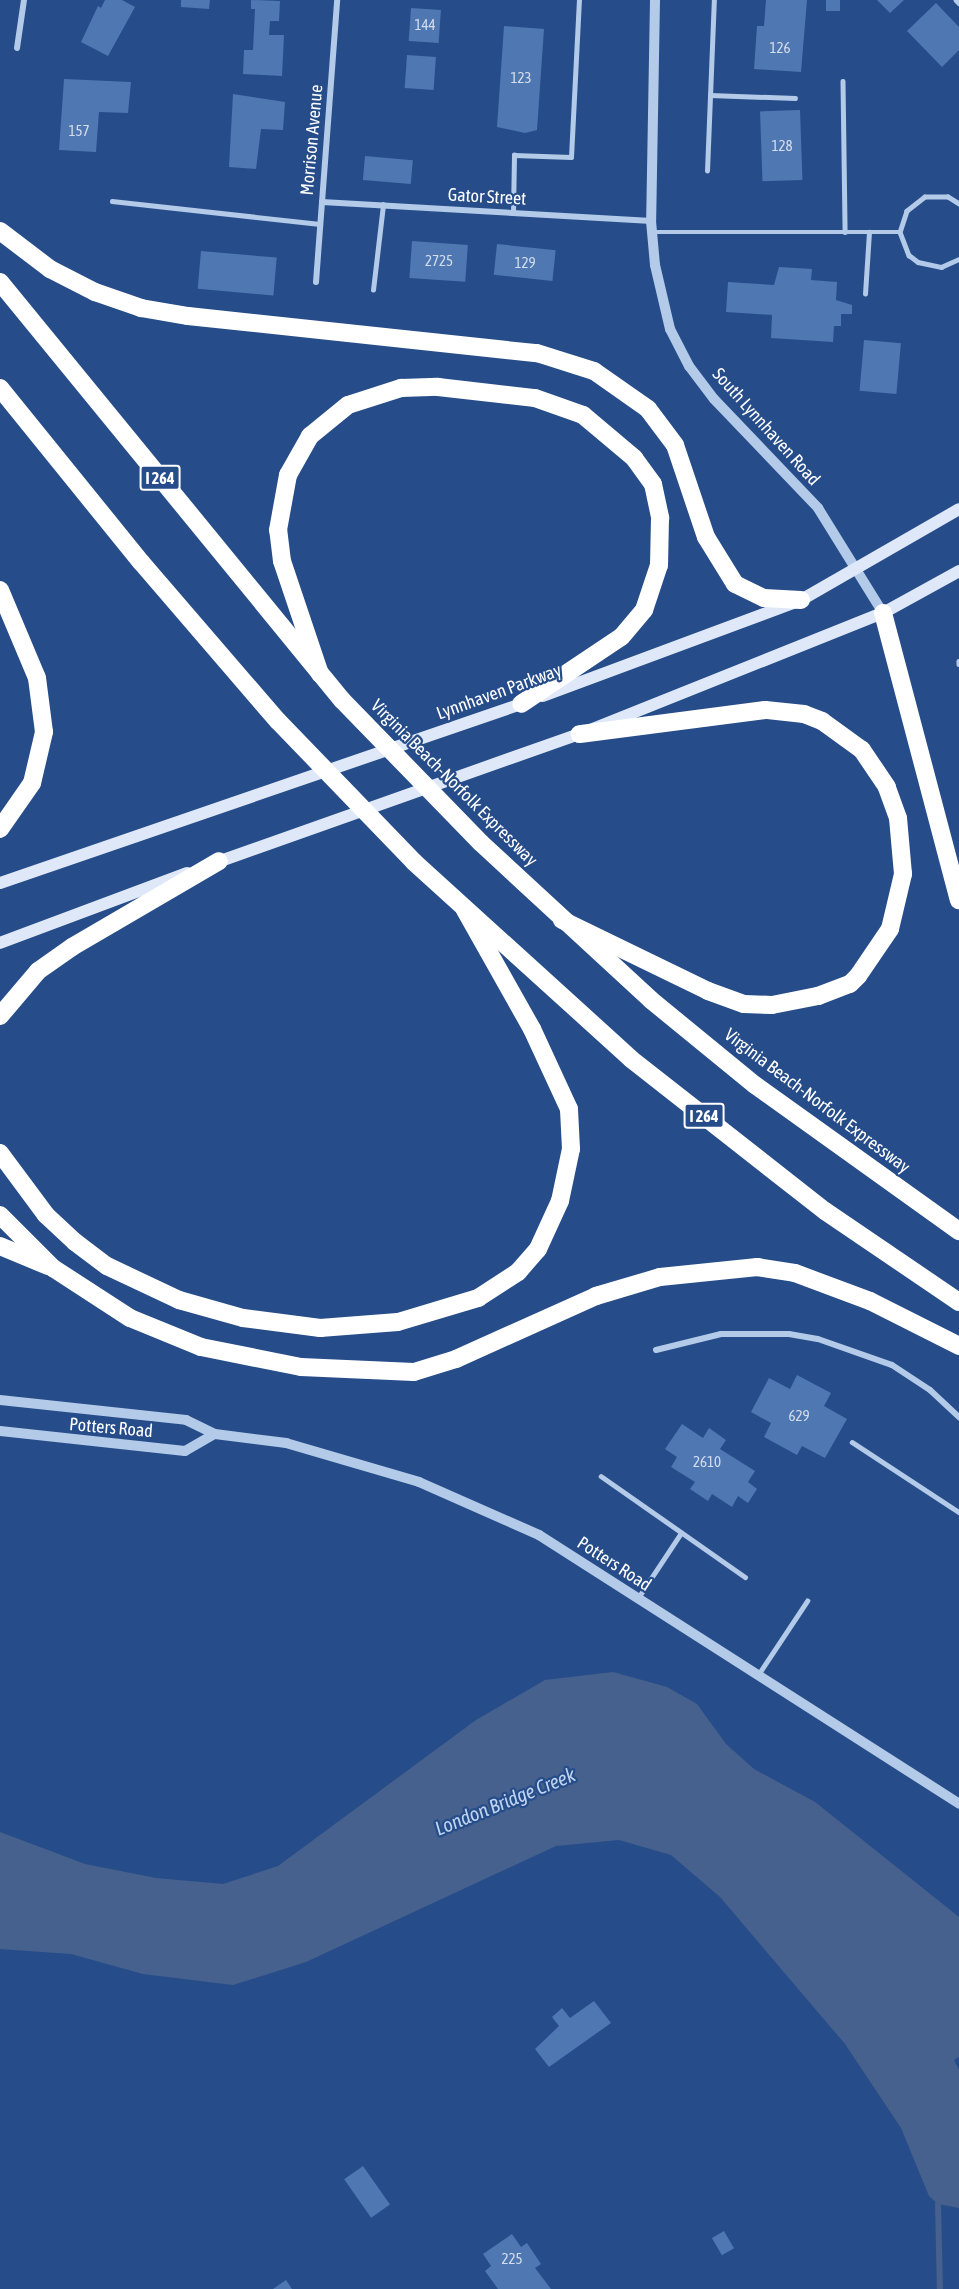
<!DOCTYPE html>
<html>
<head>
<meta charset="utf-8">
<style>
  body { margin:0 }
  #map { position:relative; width:959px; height:2289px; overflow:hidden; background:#264d8a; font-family:"Asap Condensed",sans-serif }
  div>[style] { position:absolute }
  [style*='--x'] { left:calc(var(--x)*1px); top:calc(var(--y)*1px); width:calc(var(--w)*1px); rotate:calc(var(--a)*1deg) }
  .water>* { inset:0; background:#46618d }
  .stream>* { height:6px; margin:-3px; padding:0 3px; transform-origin:3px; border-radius:3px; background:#46618d }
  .building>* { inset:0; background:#4f77b1; transform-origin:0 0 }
  .service>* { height:4.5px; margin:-2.25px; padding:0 2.25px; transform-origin:2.25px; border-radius:2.25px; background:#b3cae9 }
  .minor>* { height:6px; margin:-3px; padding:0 3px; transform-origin:3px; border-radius:3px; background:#b3cae9 }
  .tertiary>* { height:10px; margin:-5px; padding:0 5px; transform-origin:5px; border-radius:5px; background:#b3cae9 }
  .secondary>* { height:12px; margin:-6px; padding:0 6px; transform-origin:6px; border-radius:6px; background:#dee8f8 }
  .motorway>* { height:18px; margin:-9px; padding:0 9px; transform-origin:9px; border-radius:9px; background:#fff }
  .motorway-bridge>* { height:18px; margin:-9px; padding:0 9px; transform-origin:9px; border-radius:9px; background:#fff }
  span { translate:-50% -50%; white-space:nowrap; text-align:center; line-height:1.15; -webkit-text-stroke:4.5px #264d8a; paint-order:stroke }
  .number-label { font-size:15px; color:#d3ddec }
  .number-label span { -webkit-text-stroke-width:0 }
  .shield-label span { padding:2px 4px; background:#264d8a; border:2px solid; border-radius:4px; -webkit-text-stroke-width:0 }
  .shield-label { font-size:16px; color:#fff; font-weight:700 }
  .street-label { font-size:18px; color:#fff }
  .water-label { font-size:20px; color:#bfd4f1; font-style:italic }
</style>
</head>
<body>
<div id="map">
  <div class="water">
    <i style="clip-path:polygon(613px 1672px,667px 1687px,697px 1704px,726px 1744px,754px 1769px,815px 1802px,959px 1917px,959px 2057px,954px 2060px,959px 2070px,959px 2208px,938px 2204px,929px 2196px,901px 2128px,845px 2044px,720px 1897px,671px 1855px,619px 1840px,556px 1846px,306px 1962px,233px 1985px,143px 1974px,71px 1954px,0 1949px,0 1832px,85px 1864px,156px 1878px,223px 1884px,278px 1866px,476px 1720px,545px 1680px)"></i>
  </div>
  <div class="stream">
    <i style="--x:938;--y:2204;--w:85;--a:88.7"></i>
  </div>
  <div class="building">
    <i style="clip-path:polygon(105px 0,122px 0,135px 7px,108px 56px,81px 42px,98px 6px,101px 8px)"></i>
    <i style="clip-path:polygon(181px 0,210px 0,209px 9px,181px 7px)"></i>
    <i style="clip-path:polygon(251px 0,280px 1px,279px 21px,270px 21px,269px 35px,284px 35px,282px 76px,243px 74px,244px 50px,253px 50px,255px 9px,251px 9px)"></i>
    <i style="clip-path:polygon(766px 0,807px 0,801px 72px,754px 69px,757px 26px,764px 26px)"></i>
    <i style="left:826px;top:0;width:14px;height:11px"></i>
    <i style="clip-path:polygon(877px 0,904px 0,890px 13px)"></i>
    <i style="clip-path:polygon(936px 3px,959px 27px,959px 50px,942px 67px,907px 31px)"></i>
    <i style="left:411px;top:8px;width:30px;height:33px;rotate:4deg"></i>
    <i style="clip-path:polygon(504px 26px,544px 29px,537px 130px,525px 133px,497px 127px)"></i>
    <i style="left:407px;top:55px;width:29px;height:33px;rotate:4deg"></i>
    <i style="clip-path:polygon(64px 79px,131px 82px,128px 113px,99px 112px,96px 152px,59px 150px)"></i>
    <i style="clip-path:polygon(233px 94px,285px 102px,283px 130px,261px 129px,256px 169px,229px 167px)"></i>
    <i style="left:800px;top:110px;width:70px;height:40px;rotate:88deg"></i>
    <i style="left:365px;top:156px;width:48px;height:24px;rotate:5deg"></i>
    <i style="left:412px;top:241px;width:56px;height:37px;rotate:4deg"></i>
    <i style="left:497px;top:244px;width:59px;height:31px;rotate:6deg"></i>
    <i style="left:201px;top:251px;width:76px;height:38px;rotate:5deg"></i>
    <i style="clip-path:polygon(779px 267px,812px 269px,811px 280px,837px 282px,836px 300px,852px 305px,852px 314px,841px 314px,841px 326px,834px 326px,833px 342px,771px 338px,772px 315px,726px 312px,728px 282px,774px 285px)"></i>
    <i style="left:864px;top:340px;width:37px;height:51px;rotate:5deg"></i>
    <i style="clip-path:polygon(797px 1375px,831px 1393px,824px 1406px,847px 1419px,825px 1458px,802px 1446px,797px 1455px,764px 1437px,771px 1423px,751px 1412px,769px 1378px,790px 1389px)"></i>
    <i style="clip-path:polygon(682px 1424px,703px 1438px,709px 1428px,726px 1440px,720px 1449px,755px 1471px,748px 1482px,757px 1489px,748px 1503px,738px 1496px,732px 1507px,712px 1494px,708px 1501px,690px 1489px,695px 1482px,671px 1467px,677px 1457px,665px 1449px)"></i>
    <i style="clip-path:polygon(594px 2001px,611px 2023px,549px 2067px,535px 2049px,559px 2026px,552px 2017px,562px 2008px,570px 2018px)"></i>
    <i style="left:363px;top:2166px;width:47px;height:23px;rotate:55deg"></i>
    <i style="left:724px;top:2231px;width:20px;height:14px;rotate:60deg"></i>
    <i style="clip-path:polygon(512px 2234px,521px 2247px,527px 2243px,541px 2264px,535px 2268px,551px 2289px,498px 2289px,485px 2271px,491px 2266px,483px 2254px)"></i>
    <i style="clip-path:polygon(286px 2280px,292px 2289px,273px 2289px)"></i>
  </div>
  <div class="service">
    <i style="--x:956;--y:0;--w:4;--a:45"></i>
    <i style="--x:843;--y:81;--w:151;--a:89.2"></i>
    <i style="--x:710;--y:95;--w:85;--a:2"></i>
    <i style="--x:707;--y:171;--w:171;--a:-87.7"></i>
    <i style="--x:112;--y:201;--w:209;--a:6.3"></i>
    <i style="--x:959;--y:204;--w:13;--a:-148"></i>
    <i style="--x:948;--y:197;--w:23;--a:180"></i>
    <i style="--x:925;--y:197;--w:23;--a:142"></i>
    <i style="--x:907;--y:211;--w:22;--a:108"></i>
    <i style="--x:900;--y:232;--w:25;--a:69"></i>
    <i style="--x:909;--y:255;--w:11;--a:38"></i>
    <i style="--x:918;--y:262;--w:24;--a:12"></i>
    <i style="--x:941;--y:267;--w:20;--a:-24"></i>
    <i style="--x:513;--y:213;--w:58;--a:-89"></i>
    <i style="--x:514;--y:155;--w:57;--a:2"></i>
    <i style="--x:571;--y:157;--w:157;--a:-87.1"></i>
    <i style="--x:652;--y:232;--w:248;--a:0"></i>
    <i style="--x:373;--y:290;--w:86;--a:-83.3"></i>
    <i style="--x:865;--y:294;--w:62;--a:-86.3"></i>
    <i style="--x:959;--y:661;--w:3;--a:90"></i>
    <i style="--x:852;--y:1442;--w:128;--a:33.2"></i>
    <i style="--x:601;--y:1476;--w:176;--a:35"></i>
    <i style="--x:638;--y:1598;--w:78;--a:-56.5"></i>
    <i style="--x:758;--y:1675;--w:89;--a:-56.5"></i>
  </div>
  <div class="minor">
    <i style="--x:17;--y:48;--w:49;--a:-81.7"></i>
    <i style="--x:322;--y:202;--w:330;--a:3.3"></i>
    <i style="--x:316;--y:282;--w:283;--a:-85.7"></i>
    <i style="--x:656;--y:1350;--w:67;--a:-13.8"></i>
    <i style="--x:721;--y:1334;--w:68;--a:0"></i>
    <i style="--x:789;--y:1334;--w:29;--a:10"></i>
    <i style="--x:818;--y:1339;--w:78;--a:19.4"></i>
    <i style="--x:892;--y:1365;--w:45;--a:33.3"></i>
    <i style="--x:930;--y:1390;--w:40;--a:43"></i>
  </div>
  <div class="tertiary">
    <i style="--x:655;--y:0;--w:221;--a:91"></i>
    <i style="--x:651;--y:221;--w:44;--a:84.8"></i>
    <i style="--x:655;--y:265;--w:66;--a:76.8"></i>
    <i style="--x:670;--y:329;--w:42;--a:62.8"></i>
    <i style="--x:689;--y:366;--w:41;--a:52.9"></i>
    <i style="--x:714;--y:399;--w:151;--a:46.3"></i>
    <i style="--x:818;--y:508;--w:123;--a:58.2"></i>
    <i style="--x:0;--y:1400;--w:187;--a:6.1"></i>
    <i style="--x:186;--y:1420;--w:32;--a:26"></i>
    <i style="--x:215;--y:1434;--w:72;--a:7.2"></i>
    <i style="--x:286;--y:1443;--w:139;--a:16.3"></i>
    <i style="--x:419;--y:1482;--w:131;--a:23.8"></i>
    <i style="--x:539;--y:1535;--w:499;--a:32.6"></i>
    <i style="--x:0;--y:1431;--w:186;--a:6.2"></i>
    <i style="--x:185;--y:1451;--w:34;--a:-30"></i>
  </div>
  <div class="secondary">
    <i style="--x:543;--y:696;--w:275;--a:-20.4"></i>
    <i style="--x:801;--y:600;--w:182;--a:-29.9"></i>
    <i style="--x:212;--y:864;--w:390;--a:-19.5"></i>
    <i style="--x:580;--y:734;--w:326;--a:-21.8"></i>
    <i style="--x:883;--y:613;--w:87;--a:-28.9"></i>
    <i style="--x:0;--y:883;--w:557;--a:-18.96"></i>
    <i style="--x:0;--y:943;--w:200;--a:-20.5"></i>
  </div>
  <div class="motorway">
    <i style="--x:0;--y:231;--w:63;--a:37.2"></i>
    <i style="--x:50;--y:269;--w:51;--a:27.1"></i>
    <i style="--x:95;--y:292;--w:49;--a:19.2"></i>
    <i style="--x:141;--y:308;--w:48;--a:9.7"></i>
    <i style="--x:188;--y:316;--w:351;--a:6.1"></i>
    <i style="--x:537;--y:353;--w:60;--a:17.5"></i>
    <i style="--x:594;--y:371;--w:66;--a:35.1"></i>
    <i style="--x:648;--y:409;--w:45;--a:53.1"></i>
    <i style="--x:675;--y:445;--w:97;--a:71.4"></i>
    <i style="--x:706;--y:537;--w:55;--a:58.3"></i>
    <i style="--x:735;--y:584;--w:32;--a:26"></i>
    <i style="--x:764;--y:598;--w:37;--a:3"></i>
    <i style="--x:0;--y:282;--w:540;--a:50.71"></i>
    <i style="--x:0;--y:388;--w:224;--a:51"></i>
    <i style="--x:141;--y:562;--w:210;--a:49.3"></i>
    <i style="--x:0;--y:590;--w:95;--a:67.2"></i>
    <i style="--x:37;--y:678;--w:54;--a:82.6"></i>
    <i style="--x:44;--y:732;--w:52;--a:103.2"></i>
    <i style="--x:32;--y:783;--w:56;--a:124.8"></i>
    <i style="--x:883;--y:613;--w:297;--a:75.2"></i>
    <i style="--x:320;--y:674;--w:119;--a:-108.6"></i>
    <i style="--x:282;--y:561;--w:31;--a:-97"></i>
    <i style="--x:278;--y:530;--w:56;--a:-79.7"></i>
    <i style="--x:288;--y:475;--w:45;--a:-60.6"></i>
    <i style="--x:310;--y:436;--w:49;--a:-39.2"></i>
    <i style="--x:348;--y:405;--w:56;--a:-17.8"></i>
    <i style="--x:401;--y:388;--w:37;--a:-2"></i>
    <i style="--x:438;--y:387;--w:98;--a:6.5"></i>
    <i style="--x:535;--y:398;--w:51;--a:19.5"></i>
    <i style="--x:583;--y:415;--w:67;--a:40.1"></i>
    <i style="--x:634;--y:458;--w:32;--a:54"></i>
    <i style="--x:653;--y:484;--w:35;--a:78"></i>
    <i style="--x:660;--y:518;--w:47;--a:91.2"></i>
    <i style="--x:659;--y:565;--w:47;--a:108.4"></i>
    <i style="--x:644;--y:610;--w:35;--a:130"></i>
    <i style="--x:621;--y:637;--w:120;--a:146.2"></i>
    <i style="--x:481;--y:843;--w:231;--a:42.7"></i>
    <i style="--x:651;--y:1000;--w:134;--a:39.3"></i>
    <i style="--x:755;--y:1085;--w:251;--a:35.6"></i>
    <i style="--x:414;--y:862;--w:293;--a:42.2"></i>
    <i style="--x:631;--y:1059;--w:246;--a:38.1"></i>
    <i style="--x:825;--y:1211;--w:162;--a:34.2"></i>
    <i style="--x:562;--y:920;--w:162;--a:25.9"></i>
    <i style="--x:708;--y:991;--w:38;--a:20"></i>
    <i style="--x:744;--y:1004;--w:28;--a:2"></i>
    <i style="--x:772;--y:1005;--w:47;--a:-11.1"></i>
    <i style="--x:818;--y:996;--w:34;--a:-21"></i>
    <i style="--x:850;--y:984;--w:11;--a:-45"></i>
    <i style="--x:858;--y:976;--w:57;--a:-55.8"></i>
    <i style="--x:890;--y:929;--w:57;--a:-76.7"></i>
    <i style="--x:903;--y:874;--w:56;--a:-95.1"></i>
    <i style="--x:898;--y:818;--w:33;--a:-110"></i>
    <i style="--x:887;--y:787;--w:45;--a:-124"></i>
    <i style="--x:862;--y:750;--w:49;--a:-144.1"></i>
    <i style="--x:822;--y:721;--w:19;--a:-159"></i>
    <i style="--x:804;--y:714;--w:39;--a:-174"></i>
    <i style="--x:765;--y:710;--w:187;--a:172.6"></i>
    <i style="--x:0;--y:1016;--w:59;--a:-49.8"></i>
    <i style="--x:38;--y:971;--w:42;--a:-35.2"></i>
    <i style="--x:72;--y:947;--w:170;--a:-30.3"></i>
    <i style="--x:0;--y:1153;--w:77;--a:53.4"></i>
    <i style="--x:46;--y:1215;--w:40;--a:43"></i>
    <i style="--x:75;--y:1242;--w:40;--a:37"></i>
    <i style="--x:107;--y:1266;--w:80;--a:25.3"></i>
    <i style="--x:179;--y:1300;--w:66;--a:15.7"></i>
    <i style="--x:243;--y:1318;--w:78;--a:7.4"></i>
    <i style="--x:320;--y:1328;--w:78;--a:-4.4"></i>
    <i style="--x:398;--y:1322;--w:84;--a:-16.7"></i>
    <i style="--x:478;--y:1298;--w:48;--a:-33"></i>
    <i style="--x:518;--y:1272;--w:30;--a:-49"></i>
    <i style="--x:538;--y:1249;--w:53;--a:-65.4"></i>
    <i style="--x:560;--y:1201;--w:53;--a:-78.1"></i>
    <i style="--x:571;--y:1149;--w:40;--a:-92.9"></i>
    <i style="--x:569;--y:1109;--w:88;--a:-114.8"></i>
    <i style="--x:532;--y:1029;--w:137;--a:-119.4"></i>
    <i style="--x:0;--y:1215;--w:75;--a:45"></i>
    <i style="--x:53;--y:1268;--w:92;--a:33"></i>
    <i style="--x:130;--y:1318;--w:77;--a:22.2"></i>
    <i style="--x:201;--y:1347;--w:102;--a:11.3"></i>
    <i style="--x:301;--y:1367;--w:113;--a:2.5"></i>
    <i style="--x:414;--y:1372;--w:44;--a:-17.2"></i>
    <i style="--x:456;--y:1359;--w:154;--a:-24.2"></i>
    <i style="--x:596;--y:1296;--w:67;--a:-16.5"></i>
    <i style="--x:660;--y:1277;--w:98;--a:-5.9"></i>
    <i style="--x:757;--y:1267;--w:38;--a:9"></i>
    <i style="--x:795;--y:1273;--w:80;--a:20.5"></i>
    <i style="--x:870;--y:1301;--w:100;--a:26.8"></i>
    <i style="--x:0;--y:1246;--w:52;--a:22.6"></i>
  </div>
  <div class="motorway-bridge">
    <i style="--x:342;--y:700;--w:199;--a:45.8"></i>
    <i style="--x:278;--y:721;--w:196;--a:46"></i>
  </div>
  <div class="number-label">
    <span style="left:425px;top:25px">144</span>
    <span style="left:780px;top:48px">126</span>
    <span style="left:521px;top:78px">123</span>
    <span style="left:79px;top:131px">157</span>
    <span style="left:782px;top:146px">128</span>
    <span style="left:439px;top:261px">2725</span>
    <span style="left:525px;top:263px">129</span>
    <span style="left:799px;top:1416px">629</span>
    <span style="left:707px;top:1462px">2610</span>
    <span style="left:512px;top:2259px">225</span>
  </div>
  <div class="shield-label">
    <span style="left:160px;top:478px">I 264</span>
    <span style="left:704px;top:1116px">I 264</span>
  </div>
  <div class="street-label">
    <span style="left:312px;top:140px;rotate:-85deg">Morrison Avenue</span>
    <span style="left:487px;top:197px;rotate:3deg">Gator Street</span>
    <span style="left:766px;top:427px;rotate:48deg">South Lynnhaven Road</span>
    <span style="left:499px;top:692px;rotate:-20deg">Lynnhaven Parkway</span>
    <span style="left:454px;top:783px;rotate:45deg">Virginia Beach-Norfolk Expressway</span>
    <span style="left:817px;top:1101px;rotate:37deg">Virginia Beach-Norfolk Expressway</span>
    <span style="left:111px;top:1428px;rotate:5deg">Potters Road</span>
    <span style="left:614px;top:1564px;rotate:33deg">Potters Road</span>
  </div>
  <div class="water-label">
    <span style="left:505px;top:1801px;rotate:-22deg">London Bridge Creek</span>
  </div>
</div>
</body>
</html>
